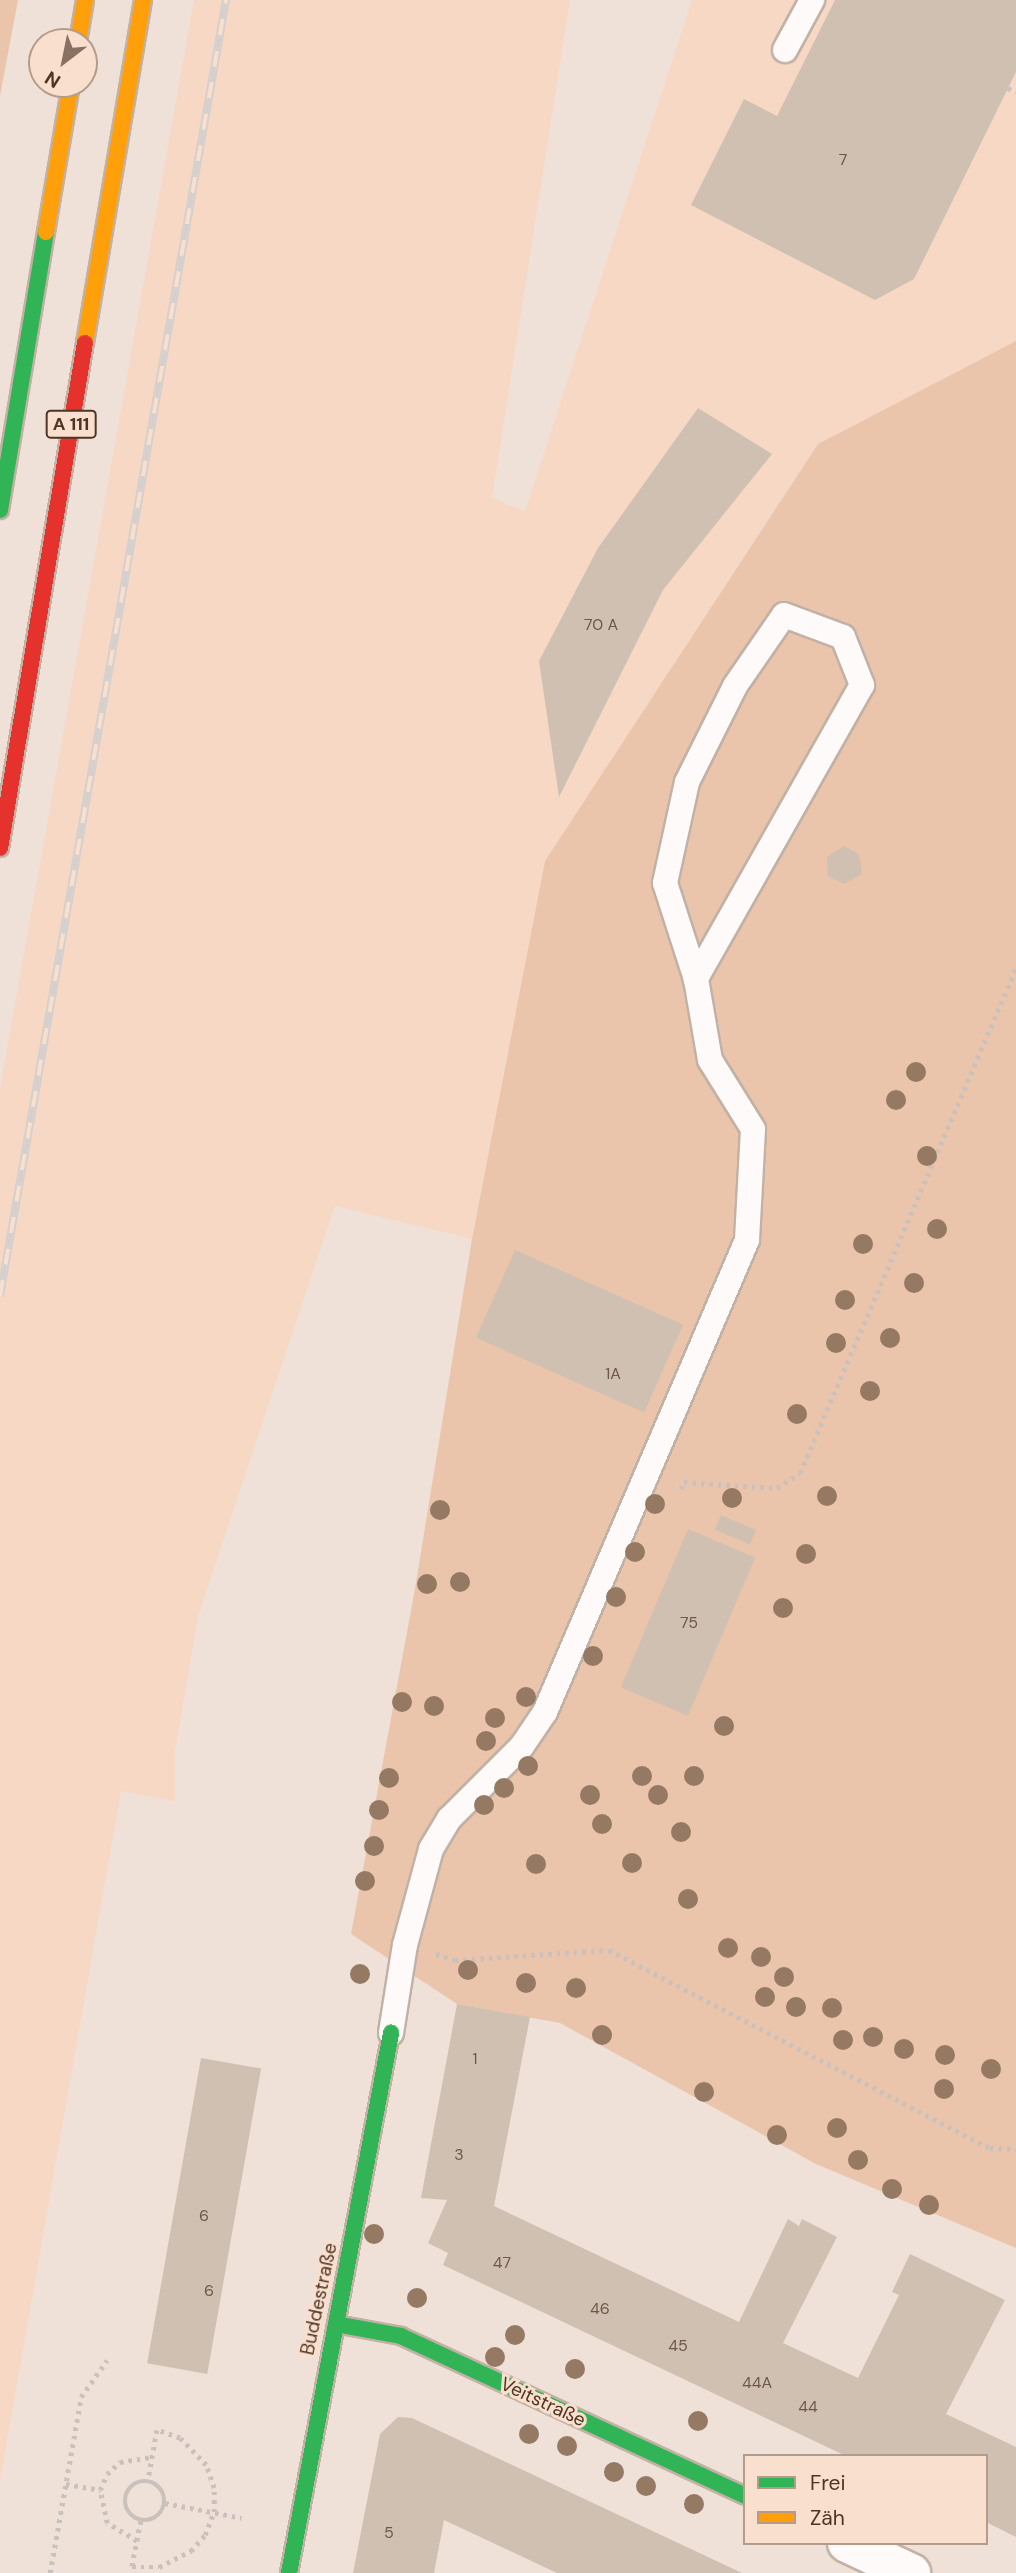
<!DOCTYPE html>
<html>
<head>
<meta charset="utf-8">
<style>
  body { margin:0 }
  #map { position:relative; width:1016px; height:2573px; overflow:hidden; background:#efe1d8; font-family:"DM Sans",sans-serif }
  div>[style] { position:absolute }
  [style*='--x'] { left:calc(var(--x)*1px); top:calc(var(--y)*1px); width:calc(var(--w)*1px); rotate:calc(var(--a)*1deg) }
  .built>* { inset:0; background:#f6d8c5 }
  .green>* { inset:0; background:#eac5ab }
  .building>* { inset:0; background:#cfc0b1; transform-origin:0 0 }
  .path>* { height:4.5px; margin-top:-2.25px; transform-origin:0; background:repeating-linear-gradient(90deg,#cac1bd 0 3.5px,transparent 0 8.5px) }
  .path>.ring { margin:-2.25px; padding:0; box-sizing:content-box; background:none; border:4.5px solid #cac1bd; border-radius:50% }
  .roads { filter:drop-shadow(2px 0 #c2b1a5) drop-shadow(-2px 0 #c2b1a5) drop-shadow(0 2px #c2b1a5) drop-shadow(0 -2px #c2b1a5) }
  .lane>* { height:24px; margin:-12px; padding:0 12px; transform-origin:12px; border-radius:12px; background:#fdfaf9 }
  .street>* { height:38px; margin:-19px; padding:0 19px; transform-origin:19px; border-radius:19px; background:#fdfaf9 }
  .fast>* { height:16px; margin:-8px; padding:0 8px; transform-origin:8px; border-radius:8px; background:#30b455 }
  .slow>* { height:16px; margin:-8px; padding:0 8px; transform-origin:8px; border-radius:8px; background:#ff9f0a }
  .jam>* { height:16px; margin:-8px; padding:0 8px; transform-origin:8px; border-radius:8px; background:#e5322d }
  .rail>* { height:8px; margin-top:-4px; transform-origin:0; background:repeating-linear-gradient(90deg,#f9dfce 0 16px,#d5d0cd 0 32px); box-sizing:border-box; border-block:2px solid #d5d0cd }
  .trees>* { width:20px; height:20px; margin:-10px; border-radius:50%; background:#957962 }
  span { translate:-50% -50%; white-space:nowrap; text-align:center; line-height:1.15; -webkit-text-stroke:6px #f9dfce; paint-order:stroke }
  .number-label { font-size:16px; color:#6e5847 }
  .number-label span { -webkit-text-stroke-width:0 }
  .shield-label span { padding:2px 5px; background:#f9dfce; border:2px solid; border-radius:5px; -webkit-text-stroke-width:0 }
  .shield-label { font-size:18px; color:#4e3524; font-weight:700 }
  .street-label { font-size:19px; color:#4e3524 }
  .legend { position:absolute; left:743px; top:2454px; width:245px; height:91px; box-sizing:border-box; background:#f9dfce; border:2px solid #b59b8a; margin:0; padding:9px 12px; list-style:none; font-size:21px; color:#4e3524 }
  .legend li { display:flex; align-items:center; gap:14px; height:35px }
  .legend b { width:35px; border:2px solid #b59b8a }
  .north { position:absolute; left:28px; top:28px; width:70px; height:70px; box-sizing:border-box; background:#f9dfce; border:2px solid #b59b8a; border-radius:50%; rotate:212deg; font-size:19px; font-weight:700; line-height:28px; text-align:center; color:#4e3524 }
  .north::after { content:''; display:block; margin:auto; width:24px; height:32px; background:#867163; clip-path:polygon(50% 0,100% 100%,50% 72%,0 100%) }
</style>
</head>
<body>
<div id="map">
  <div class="built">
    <i style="clip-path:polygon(194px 0,570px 0,492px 498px,525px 511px,692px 0,1016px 0,1016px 341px,818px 444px,545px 861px,472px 1239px,335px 1206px,198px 1617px,175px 1751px,175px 1801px,121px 1791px,0 2481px,0 1088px)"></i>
  </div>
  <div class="green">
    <i style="clip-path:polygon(0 0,18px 0,0 96px)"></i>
    <i style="clip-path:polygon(1016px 341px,1016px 2248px,816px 2164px,560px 2023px,457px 2004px,351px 1934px,415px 1589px,472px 1239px,545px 861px,818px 444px)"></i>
  </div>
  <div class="building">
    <i style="clip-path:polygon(835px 0,1016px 0,1016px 72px,914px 279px,875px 300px,691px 205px,744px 99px,777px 116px)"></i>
    <i style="clip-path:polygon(698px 408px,772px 454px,663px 590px,559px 797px,539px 661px,598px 548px)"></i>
    <i style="clip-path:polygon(844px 846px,859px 854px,862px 874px,844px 884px,828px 876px,827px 857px)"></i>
    <i style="left:515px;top:1250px;width:184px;height:96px;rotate:24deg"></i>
    <i style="left:721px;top:1515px;width:38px;height:16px;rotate:23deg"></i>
    <i style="left:688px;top:1529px;width:73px;height:172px;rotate:23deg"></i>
    <i style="clip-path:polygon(457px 2004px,530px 2017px,494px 2206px,739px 2322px,788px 2219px,799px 2226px,802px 2219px,837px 2237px,783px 2343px,858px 2378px,899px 2295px,892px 2292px,910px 2254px,1005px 2300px,946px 2414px,1016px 2447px,1016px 2537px,986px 2522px,986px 2456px,846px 2456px,443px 2265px,448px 2253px,428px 2243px,447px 2200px,421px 2198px)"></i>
    <i style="left:201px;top:2058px;width:61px;height:310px;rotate:10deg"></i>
    <i style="clip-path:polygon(398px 2417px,412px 2418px,742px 2573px,557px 2573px,444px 2520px,434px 2573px,353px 2573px,380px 2434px)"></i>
  </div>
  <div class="path">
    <i style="--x:1008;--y:88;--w:9;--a:32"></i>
    <i style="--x:681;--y:1489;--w:8;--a:-67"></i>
    <i style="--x:684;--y:1482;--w:93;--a:3.7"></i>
    <i style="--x:777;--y:1488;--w:27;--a:-33"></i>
    <i style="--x:800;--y:1473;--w:549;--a:-66.84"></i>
    <i style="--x:436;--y:1954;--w:20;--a:18"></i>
    <i style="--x:455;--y:1960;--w:154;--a:-3.7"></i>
    <i style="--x:609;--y:1950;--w:429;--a:27.5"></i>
    <i style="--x:990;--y:2148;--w:26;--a:2"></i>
    <i class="ring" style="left:125px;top:2481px;width:35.5px;height:35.5px"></i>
    <i style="--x:66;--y:2484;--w:35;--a:10"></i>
    <i style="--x:165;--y:2503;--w:78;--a:11"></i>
    <i style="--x:141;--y:2521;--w:47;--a:101.1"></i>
    <i style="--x:132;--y:2567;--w:27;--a:0"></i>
    <i style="--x:159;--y:2567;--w:36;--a:-27"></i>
    <i style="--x:191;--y:2551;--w:21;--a:-49"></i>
    <i style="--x:205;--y:2535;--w:25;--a:-69"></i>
    <i style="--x:214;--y:2512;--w:24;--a:-90"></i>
    <i style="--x:214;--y:2488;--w:24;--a:-109"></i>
    <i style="--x:206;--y:2465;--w:37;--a:-134"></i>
    <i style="--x:180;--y:2438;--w:24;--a:-161"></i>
    <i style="--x:157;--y:2430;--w:52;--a:100"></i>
    <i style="--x:137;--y:2541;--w:35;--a:-149"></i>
    <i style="--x:107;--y:2523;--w:34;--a:-102"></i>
    <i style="--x:100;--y:2490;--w:17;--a:-66"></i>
    <i style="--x:107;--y:2474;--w:18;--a:-43"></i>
    <i style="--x:120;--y:2462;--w:31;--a:-9"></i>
    <i style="--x:50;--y:2573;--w:179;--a:-80"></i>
    <i style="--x:81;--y:2397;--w:45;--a:-54.9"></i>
  </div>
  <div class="roads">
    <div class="lane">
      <i style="--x:785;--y:50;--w:57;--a:-61.6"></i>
      <i style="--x:391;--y:2033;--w:89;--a:-81"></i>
      <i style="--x:405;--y:1945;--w:99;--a:-74.8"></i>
      <i style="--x:431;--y:1849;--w:35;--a:-59"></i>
      <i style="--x:449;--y:1819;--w:103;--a:-45"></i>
      <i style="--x:522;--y:1746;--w:41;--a:-55.9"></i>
      <i style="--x:545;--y:1712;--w:513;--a:-66.83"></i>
      <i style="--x:747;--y:1240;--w:111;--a:-86.9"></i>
      <i style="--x:753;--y:1129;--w:81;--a:-121.9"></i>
      <i style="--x:710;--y:1060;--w:82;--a:-99.8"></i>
      <i style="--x:696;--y:979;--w:101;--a:-107.9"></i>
      <i style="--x:665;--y:883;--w:103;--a:-77.7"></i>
      <i style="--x:687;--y:782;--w:107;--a:-63.4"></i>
      <i style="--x:735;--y:686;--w:86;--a:-55.4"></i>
      <i style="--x:784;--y:615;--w:63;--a:20.4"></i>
      <i style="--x:843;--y:637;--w:52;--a:68.4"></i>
      <i style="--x:862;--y:685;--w:338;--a:119.5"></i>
    </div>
    <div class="street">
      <i style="--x:847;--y:2543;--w:71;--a:25.1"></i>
    </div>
    <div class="fast">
      <i style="--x:0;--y:510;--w:282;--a:-80.6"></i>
      <i style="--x:336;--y:2324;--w:66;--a:10.5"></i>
      <i style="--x:401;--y:2336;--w:379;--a:24.9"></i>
      <i style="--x:289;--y:2573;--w:550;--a:-79.3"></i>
    </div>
    <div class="slow">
      <i style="--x:78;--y:42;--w:43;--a:-80.5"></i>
      <i style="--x:46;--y:232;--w:150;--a:-80.4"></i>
      <i style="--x:85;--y:343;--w:348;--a:-80.4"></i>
    </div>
    <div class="jam">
      <i style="--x:0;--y:848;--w:512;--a:-80.45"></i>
    </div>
  </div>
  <div class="rail">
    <i style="--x:0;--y:1296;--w:1316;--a:-80.11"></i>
  </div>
  <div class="trees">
    <i style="left:916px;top:1072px"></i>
    <i style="left:896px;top:1100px"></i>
    <i style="left:927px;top:1156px"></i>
    <i style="left:937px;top:1229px"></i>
    <i style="left:863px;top:1244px"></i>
    <i style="left:914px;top:1283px"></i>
    <i style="left:845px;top:1300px"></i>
    <i style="left:890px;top:1338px"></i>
    <i style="left:836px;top:1343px"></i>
    <i style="left:870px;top:1391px"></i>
    <i style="left:797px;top:1414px"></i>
    <i style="left:827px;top:1496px"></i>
    <i style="left:732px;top:1498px"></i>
    <i style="left:655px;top:1504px"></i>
    <i style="left:440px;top:1510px"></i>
    <i style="left:635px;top:1552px"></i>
    <i style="left:806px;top:1554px"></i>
    <i style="left:460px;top:1582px"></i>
    <i style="left:427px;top:1584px"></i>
    <i style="left:616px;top:1597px"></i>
    <i style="left:783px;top:1608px"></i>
    <i style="left:593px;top:1656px"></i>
    <i style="left:526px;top:1697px"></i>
    <i style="left:402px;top:1702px"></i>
    <i style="left:434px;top:1706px"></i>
    <i style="left:495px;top:1718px"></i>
    <i style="left:724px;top:1726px"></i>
    <i style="left:486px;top:1741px"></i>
    <i style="left:528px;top:1766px"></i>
    <i style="left:642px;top:1776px"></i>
    <i style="left:694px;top:1776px"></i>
    <i style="left:389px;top:1778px"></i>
    <i style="left:504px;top:1788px"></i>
    <i style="left:590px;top:1795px"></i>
    <i style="left:658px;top:1795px"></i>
    <i style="left:484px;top:1805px"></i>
    <i style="left:379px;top:1810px"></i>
    <i style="left:602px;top:1824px"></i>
    <i style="left:681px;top:1832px"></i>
    <i style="left:374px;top:1846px"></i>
    <i style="left:632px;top:1863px"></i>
    <i style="left:536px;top:1864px"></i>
    <i style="left:365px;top:1881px"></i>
    <i style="left:688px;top:1899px"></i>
    <i style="left:728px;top:1948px"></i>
    <i style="left:761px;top:1957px"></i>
    <i style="left:468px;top:1970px"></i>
    <i style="left:360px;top:1974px"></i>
    <i style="left:784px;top:1977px"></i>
    <i style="left:526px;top:1983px"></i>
    <i style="left:576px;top:1988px"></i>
    <i style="left:765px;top:1997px"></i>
    <i style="left:796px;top:2007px"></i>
    <i style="left:832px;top:2008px"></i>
    <i style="left:602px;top:2035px"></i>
    <i style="left:873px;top:2037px"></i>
    <i style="left:843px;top:2040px"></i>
    <i style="left:904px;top:2049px"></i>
    <i style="left:945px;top:2055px"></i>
    <i style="left:991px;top:2069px"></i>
    <i style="left:944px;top:2089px"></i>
    <i style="left:704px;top:2092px"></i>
    <i style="left:837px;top:2128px"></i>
    <i style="left:777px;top:2135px"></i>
    <i style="left:858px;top:2160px"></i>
    <i style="left:892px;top:2189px"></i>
    <i style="left:929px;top:2205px"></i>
    <i style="left:374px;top:2234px"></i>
    <i style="left:417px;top:2298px"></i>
    <i style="left:515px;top:2335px"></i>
    <i style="left:495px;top:2357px"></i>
    <i style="left:575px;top:2369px"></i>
    <i style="left:698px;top:2421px"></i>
    <i style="left:529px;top:2434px"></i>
    <i style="left:567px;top:2446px"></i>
    <i style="left:614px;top:2472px"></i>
    <i style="left:646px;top:2486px"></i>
    <i style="left:694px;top:2504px"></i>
  </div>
  <div class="number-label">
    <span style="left:843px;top:160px">7</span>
    <span style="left:601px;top:625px">70 A</span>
    <span style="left:613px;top:1374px">1A</span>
    <span style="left:689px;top:1623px">75</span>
    <span style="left:475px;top:2059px">1</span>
    <span style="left:459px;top:2155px">3</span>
    <span style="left:204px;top:2216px">6</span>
    <span style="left:502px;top:2263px">47</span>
    <span style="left:209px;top:2291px">6</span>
    <span style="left:600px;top:2309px">46</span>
    <span style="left:678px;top:2346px">45</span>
    <span style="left:757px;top:2383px">44A</span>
    <span style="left:808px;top:2407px">44</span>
    <span style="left:389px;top:2533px">5</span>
  </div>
  <div class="shield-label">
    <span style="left:71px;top:424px">A 111</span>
  </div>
  <div class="street-label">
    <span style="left:319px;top:2299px;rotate:-78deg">Buddestraße</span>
    <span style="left:543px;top:2402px;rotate:25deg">Veitstraße</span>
  </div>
  <ul class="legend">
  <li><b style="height:9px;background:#30b455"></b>Frei</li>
  <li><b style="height:9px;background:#ff9f0a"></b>Zäh</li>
  </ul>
  <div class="north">N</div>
</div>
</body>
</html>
